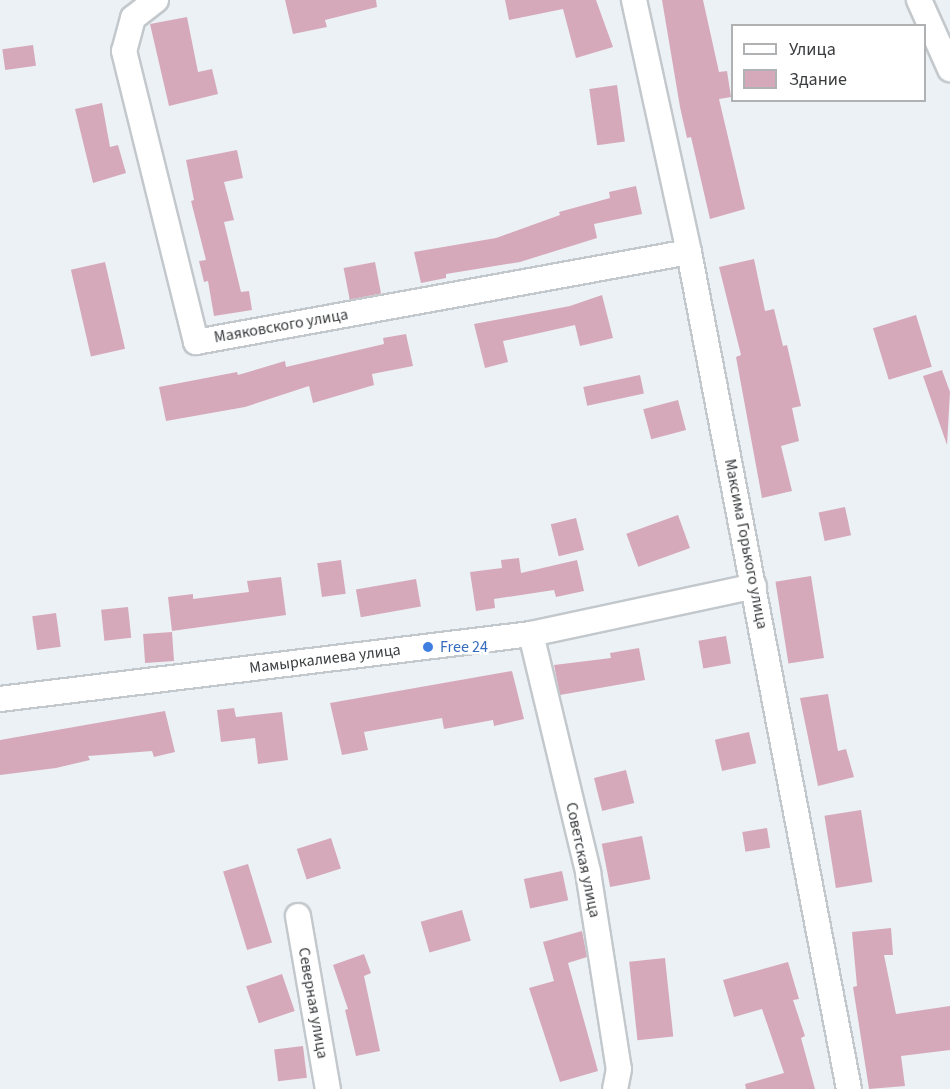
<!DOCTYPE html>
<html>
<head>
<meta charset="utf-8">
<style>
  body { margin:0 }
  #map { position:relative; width:950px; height:1089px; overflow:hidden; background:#ecf1f5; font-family:"Source Sans 3",sans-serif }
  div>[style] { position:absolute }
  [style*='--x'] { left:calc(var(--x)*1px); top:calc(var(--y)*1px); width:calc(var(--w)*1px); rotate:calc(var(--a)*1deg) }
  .building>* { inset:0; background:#d6a9ba; transform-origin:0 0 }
  .roads { filter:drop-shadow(2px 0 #c3c8cc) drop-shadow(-2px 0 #c3c8cc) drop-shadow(0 2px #c3c8cc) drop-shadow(0 -2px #c3c8cc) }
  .minor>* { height:24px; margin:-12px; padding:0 12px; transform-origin:12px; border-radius:12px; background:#fff }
  .dots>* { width:16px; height:16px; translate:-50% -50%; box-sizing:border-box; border:3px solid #fff; border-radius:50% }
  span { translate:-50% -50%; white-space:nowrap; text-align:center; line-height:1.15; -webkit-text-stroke:5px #fff; paint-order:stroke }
  .street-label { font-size:16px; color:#3a3c3e }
  .shop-label { font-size:16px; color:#366cbe }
  .left { translate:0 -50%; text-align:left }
  .legend { position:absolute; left:731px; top:24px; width:195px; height:78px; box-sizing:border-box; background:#fff; border:2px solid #b0b1b2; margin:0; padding:8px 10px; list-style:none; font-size:18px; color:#3a3c3e }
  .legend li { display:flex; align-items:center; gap:12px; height:30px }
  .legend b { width:30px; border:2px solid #b0b1b2 }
</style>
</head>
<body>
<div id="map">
  <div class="building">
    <i style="clip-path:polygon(285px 0,376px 0,377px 7px,325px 20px,327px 27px,293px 34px)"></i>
    <i style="clip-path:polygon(505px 0,596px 0,613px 47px,576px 58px,563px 9px,509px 20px)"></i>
    <i style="clip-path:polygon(662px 0,703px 0,719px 72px,727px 71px,731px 97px,719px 99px,745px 209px,710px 219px,691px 137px,687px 138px,680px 107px)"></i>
    <i style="clip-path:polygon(187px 17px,198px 72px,212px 69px,218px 94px,169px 106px,150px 24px)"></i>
    <i style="left:33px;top:45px;width:21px;height:31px;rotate:82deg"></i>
    <i style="left:617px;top:85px;width:57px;height:28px;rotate:82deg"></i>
    <i style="clip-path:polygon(102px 103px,110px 147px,118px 145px,126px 173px,93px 183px,75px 109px)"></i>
    <i style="clip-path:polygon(237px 150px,243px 178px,224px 182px,234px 220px,224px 222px,241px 292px,249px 291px,252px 310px,214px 316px,208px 281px,204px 282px,199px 261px,206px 260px,191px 201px,194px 200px,186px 160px)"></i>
    <i style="clip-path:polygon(636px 186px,642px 214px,594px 224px,597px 238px,520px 262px,446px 274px,446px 278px,421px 283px,414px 252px,496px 238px,560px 215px,559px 212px,610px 198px,609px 192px)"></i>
    <i style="clip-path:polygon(754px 259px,765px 311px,774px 309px,783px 346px,787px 345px,801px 406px,792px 408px,799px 441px,781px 446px,792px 491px,762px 498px,736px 357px,741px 355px,719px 267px)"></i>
    <i style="left:105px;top:262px;width:89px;height:35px;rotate:77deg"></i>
    <i style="left:375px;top:262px;width:32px;height:32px;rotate:79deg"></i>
    <i style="clip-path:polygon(602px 295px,613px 338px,580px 346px,575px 325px,503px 341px,508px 362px,485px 368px,474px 324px,570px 306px)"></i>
    <i style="left:916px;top:315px;width:54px;height:45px;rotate:73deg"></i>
    <i style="clip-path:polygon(406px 334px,413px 366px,372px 374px,374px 385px,313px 403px,309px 386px,245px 407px,166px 421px,159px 387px,237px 372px,238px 375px,285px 361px,286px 367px,384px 344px,383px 338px)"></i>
    <i style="clip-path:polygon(942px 370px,950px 392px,947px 445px,923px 376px)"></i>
    <i style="left:640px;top:375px;width:19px;height:58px;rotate:78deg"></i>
    <i style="left:678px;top:400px;width:31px;height:36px;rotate:75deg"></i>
    <i style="left:845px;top:507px;width:29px;height:27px;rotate:78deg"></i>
    <i style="left:678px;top:515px;width:35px;height:55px;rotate:70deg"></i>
    <i style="left:576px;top:518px;width:33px;height:26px;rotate:76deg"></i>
    <i style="clip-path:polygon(519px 558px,521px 573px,577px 560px,584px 591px,556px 597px,554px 590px,494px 599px,495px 608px,476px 611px,470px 572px,502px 568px,501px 560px)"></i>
    <i style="left:341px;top:560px;width:34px;height:24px;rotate:82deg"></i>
    <i style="left:811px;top:576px;width:83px;height:36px;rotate:81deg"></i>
    <i style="clip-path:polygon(281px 577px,286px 615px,172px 631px,168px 597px,193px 594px,193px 599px,249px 592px,247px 581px)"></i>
    <i style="left:416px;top:579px;width:28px;height:61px;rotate:80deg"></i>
    <i style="left:128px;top:607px;width:31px;height:27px;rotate:84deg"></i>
    <i style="left:56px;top:613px;width:34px;height:24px;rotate:82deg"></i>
    <i style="left:172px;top:632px;width:29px;height:29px;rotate:86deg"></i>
    <i style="left:726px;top:636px;width:28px;height:28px;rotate:80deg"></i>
    <i style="clip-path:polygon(639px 648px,645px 680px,560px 695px,554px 665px,611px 658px,610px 653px)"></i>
    <i style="clip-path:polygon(512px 671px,524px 719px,494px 726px,493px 720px,444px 729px,442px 718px,364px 732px,368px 750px,342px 755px,330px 703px)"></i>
    <i style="clip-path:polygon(828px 694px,838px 751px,846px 749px,854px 777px,818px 786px,800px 698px)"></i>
    <i style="clip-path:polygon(234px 708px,236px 717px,282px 712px,288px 760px,258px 764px,255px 738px,221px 742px,217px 710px)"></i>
    <i style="clip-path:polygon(165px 711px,175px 752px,154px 757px,152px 751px,88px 756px,90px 760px,56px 768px,0 775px,0 740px)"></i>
    <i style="left:749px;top:732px;width:32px;height:35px;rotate:77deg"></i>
    <i style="left:626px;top:770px;width:34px;height:33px;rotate:76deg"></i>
    <i style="left:861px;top:810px;width:73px;height:37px;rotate:81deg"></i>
    <i style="left:767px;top:828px;width:20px;height:25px;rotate:81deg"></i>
    <i style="left:642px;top:836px;width:44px;height:41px;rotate:79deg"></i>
    <i style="left:331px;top:838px;width:32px;height:36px;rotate:72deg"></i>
    <i style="left:248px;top:864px;width:82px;height:26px;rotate:73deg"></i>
    <i style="left:562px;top:871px;width:30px;height:39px;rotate:78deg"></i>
    <i style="left:462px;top:910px;width:32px;height:43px;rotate:74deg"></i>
    <i style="clip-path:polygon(891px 928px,893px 955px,884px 955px,896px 1014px,950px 1006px,950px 1050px,901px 1056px,905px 1086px,869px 1089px,853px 987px,857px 986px,852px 932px)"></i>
    <i style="clip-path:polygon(582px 931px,587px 957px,568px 963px,598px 1071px,560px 1082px,529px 988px,554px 981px,543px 942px)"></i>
    <i style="clip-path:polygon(364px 954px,371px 973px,364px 976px,380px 1051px,356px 1056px,345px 1010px,348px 1009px,333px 965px)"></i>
    <i style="left:665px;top:958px;width:79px;height:36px;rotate:84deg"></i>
    <i style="clip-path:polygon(788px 962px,799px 999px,793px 1000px,805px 1036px,801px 1038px,815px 1089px,746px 1089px,745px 1084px,784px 1073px,762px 1009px,734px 1017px,723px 980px)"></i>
    <i style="left:282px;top:974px;width:39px;height:38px;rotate:71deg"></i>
    <i style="left:303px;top:1046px;width:32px;height:29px;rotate:83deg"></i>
  </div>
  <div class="roads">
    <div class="minor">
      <i style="--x:156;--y:0;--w:29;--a:142"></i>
      <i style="--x:133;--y:18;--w:34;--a:105"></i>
      <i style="--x:124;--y:51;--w:300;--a:76.1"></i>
      <i style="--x:196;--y:342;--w:501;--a:-10.35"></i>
      <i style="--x:634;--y:0;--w:258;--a:77.7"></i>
      <i style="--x:689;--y:252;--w:852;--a:79.18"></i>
      <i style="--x:919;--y:0;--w:76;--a:65.8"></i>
      <i style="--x:531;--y:634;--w:245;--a:76.5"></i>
      <i style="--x:588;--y:872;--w:199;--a:81.1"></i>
      <i style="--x:619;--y:1069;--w:20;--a:101"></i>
      <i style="--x:0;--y:699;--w:535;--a:-6.98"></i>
      <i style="--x:531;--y:634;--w:228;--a:-12.1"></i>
      <i style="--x:298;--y:916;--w:176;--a:80.2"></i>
    </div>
  </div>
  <div class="dots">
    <i style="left:428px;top:647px;background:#3f7fe0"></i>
  </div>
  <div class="street-label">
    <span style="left:281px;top:326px;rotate:-10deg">Маяковского улица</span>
    <span style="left:746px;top:544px;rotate:79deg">Максима Горького улица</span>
    <span style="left:325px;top:659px;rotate:-7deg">Мамыркалиева улица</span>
    <span style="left:583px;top:860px;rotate:78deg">Советская улица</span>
    <span style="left:313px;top:1003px;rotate:80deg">Северная улица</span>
  </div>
  <div class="shop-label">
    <span class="left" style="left:440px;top:647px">Free 24</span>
  </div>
  <ul class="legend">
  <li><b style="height:8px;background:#fff"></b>Улица</li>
  <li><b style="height:16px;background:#d6a9ba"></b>Здание</li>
  </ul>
</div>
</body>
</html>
